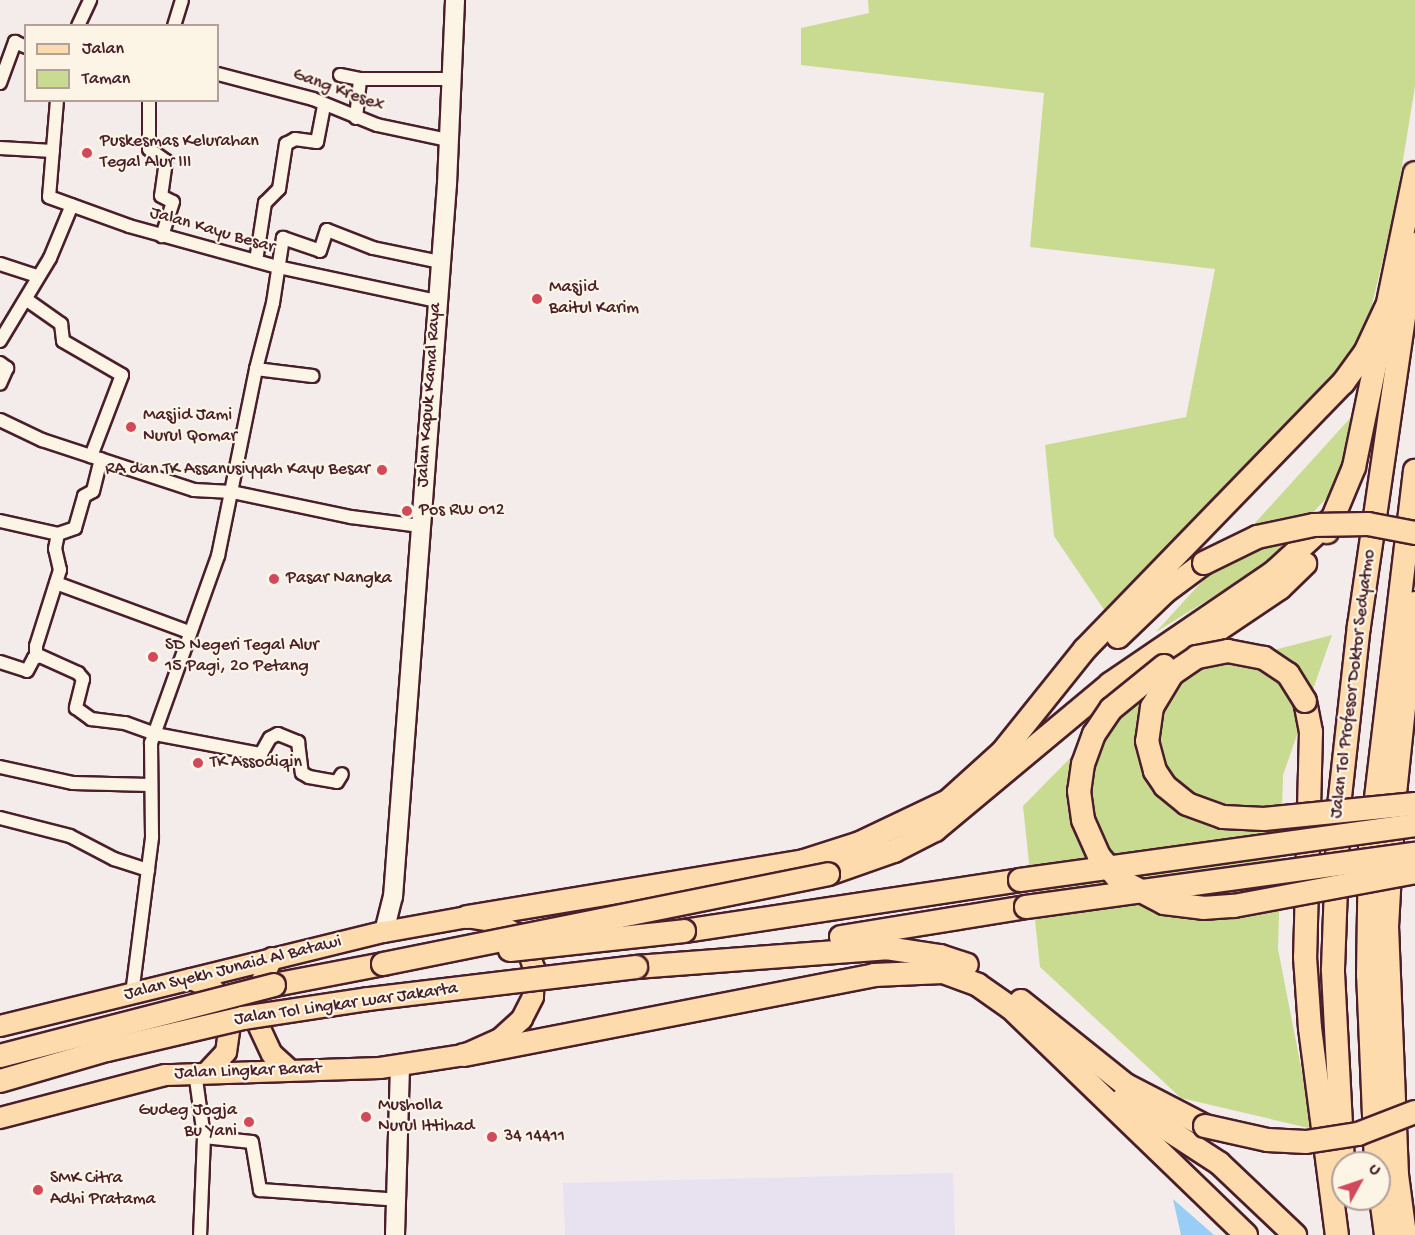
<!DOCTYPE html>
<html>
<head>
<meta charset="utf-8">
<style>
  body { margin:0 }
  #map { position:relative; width:1415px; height:1235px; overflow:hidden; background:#f3ecea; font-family:"Gochi Hand",sans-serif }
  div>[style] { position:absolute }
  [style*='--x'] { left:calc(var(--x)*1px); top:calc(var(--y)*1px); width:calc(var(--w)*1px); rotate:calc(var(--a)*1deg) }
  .built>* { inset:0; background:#e8e2f0 }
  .green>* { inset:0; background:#c8db90 }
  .water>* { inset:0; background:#98cdf6 }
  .roads { filter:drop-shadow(2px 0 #4a1f2b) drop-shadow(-2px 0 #4a1f2b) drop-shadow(0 2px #4a1f2b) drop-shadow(0 -2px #4a1f2b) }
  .minor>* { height:12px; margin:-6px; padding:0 6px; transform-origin:6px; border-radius:6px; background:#fcf5e5 }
  .secondary>* { height:18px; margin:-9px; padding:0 9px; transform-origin:9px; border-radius:9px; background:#fcf5e5 }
  .primary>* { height:20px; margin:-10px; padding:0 10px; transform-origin:10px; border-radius:10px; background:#fedbac }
  .motorway>* { height:22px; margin:-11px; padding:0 11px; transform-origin:11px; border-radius:11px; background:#fedbac }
  .bridges { filter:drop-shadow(2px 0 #4a1f2b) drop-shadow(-2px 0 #4a1f2b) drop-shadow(0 2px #4a1f2b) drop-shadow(0 -2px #4a1f2b) }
  .motorway-bridge>* { height:22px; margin:-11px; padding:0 11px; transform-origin:11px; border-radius:11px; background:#fedbac }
  .dots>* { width:16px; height:16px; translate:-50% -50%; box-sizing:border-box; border:3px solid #fcf5e5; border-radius:50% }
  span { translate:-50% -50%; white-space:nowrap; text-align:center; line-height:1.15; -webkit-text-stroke:4.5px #fcf5e5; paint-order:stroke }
  .street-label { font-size:18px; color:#4a1f2b }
  .poi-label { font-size:18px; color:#4a1f2b }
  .left { translate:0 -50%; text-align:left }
  .right { translate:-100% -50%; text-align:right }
  .legend { position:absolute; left:24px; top:24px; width:195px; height:78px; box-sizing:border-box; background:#fcf5e5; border:2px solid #b59f9b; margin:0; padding:8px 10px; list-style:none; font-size:18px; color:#4a1f2b }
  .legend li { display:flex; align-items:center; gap:12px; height:30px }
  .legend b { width:30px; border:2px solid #b59f9b }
  .north { position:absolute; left:1331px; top:1151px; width:60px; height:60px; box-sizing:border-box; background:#fcf5e5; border:2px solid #b59f9b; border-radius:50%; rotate:50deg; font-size:16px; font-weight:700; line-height:24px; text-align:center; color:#4a1f2b }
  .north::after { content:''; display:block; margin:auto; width:21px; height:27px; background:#d1495b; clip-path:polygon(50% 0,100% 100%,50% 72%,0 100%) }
</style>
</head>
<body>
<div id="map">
  <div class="built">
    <i style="clip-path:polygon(953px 1173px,955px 1235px,565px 1235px,563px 1183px)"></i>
  </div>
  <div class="green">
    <i style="clip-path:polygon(868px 0,1415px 0,1415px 86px,1395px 209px,1362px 346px,1107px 614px,1054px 536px,1045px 445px,1186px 417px,1215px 269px,1030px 247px,1044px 93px,801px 65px,801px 28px,869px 13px)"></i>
    <i style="clip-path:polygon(1353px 415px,1336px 488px,1263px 566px,1156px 632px)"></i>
    <i style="clip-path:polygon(1332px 635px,1283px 775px,1278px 949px,1313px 1129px,1181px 1098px,1040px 967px,1023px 806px,1143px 684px)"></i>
  </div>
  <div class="water">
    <i style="clip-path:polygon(1173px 1199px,1214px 1235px,1181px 1235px)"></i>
  </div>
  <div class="roads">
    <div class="minor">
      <i style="--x:78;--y:26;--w:29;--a:-65"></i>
      <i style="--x:174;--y:26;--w:27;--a:-73"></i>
      <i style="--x:218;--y:74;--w:98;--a:14.7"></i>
      <i style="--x:313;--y:99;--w:69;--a:22.1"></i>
      <i style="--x:377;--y:125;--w:73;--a:11.9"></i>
      <i style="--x:340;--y:75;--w:20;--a:11"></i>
      <i style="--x:360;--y:79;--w:91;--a:0"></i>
      <i style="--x:0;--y:83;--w:44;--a:-69.9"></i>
      <i style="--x:15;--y:42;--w:12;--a:24"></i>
      <i style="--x:57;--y:100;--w:97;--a:94.7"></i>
      <i style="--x:49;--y:197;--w:85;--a:19.9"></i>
      <i style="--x:129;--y:226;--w:155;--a:15.4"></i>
      <i style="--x:278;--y:267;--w:163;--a:12.1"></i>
      <i style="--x:149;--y:100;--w:49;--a:90"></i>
      <i style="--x:149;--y:149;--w:21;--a:35"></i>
      <i style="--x:166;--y:161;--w:35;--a:98"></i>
      <i style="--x:161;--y:196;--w:13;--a:27"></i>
      <i style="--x:173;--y:202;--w:36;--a:108"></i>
      <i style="--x:356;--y:118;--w:39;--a:-84"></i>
      <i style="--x:0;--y:148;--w:53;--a:3.2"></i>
      <i style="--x:256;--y:261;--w:59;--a:-81.2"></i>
      <i style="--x:265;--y:203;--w:20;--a:-45"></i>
      <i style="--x:279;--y:189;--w:46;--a:-81.2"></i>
      <i style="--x:286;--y:144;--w:10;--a:-29"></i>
      <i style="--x:295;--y:139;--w:22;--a:8"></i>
      <i style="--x:317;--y:142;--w:37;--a:-79"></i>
      <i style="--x:0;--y:264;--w:40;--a:18"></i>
      <i style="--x:27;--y:300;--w:42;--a:35.2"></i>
      <i style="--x:61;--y:324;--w:17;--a:83"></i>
      <i style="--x:63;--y:341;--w:68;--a:30"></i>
      <i style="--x:122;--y:375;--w:87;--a:110.9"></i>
      <i style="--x:0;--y:341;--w:97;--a:-58.9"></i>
      <i style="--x:50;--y:258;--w:57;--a:-67.5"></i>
      <i style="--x:0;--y:363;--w:9;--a:36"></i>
      <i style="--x:7;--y:368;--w:17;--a:114"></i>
      <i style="--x:256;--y:369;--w:57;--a:7"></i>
      <i style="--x:0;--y:420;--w:47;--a:25.5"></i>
      <i style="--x:42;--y:440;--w:160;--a:18.2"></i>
      <i style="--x:194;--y:490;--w:38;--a:3"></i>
      <i style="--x:232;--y:492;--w:122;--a:11.9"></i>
      <i style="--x:351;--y:517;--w:70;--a:7.4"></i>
      <i style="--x:0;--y:521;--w:59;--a:12.6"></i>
      <i style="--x:56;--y:583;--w:142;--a:20.2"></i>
      <i style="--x:36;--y:657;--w:11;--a:-90"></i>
      <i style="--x:36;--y:646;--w:80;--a:-72.5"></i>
      <i style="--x:60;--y:570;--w:22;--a:-103"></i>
      <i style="--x:55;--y:549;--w:15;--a:-79"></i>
      <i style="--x:58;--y:534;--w:18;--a:-19"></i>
      <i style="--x:75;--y:528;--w:33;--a:-74"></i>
      <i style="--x:84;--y:496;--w:10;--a:-29"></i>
      <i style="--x:93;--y:491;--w:33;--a:-76"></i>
      <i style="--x:0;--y:662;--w:28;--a:18"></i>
      <i style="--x:27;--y:671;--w:15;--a:-62"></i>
      <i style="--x:34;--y:658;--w:6;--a:-18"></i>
      <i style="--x:40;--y:656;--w:42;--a:24.1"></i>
      <i style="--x:78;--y:673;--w:8;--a:50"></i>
      <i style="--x:83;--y:679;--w:30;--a:104"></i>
      <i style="--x:76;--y:708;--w:19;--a:36"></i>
      <i style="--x:91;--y:719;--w:34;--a:7"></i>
      <i style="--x:125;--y:723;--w:32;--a:20"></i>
      <i style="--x:155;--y:734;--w:108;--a:10.7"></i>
      <i style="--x:261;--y:754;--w:18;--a:-61"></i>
      <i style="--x:270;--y:738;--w:9;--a:-27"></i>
      <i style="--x:278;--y:734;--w:22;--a:22"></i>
      <i style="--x:298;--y:742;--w:31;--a:83"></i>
      <i style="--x:302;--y:773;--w:8;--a:30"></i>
      <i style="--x:309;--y:777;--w:28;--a:10"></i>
      <i style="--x:337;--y:782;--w:9;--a:-58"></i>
      <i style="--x:0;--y:767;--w:75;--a:12.4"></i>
      <i style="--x:73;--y:783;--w:77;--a:1.5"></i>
      <i style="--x:0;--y:818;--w:72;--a:14.4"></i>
      <i style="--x:70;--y:836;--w:50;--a:27.6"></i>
      <i style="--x:114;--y:859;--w:36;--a:18"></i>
      <i style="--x:132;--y:994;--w:158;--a:-82.7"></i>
      <i style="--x:152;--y:837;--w:94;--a:-90.6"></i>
      <i style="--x:151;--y:743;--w:199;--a:-70.3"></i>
      <i style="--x:218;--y:556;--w:191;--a:-78.5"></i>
      <i style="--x:256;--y:369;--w:68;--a:-75.6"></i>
      <i style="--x:273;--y:303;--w:66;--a:-81.3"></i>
      <i style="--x:283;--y:238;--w:39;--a:19"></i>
      <i style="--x:320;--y:251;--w:22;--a:-72"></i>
      <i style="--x:327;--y:230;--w:49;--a:21.4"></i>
      <i style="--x:373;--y:248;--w:68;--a:11.8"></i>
      <i style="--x:195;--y:1072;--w:66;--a:82.1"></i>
      <i style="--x:204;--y:1137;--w:98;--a:92.3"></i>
      <i style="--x:204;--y:1137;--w:48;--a:5.9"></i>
      <i style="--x:252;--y:1142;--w:49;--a:80.5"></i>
      <i style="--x:260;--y:1190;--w:138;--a:4.1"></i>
    </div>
    <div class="secondary">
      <i style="--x:384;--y:932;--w:36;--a:-76"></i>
      <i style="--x:393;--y:897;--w:715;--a:-85.67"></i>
      <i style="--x:447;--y:184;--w:184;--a:-87.5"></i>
      <i style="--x:395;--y:1235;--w:169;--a:-88.3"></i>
    </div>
    <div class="primary">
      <i style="--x:272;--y:958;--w:47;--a:113.8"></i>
      <i style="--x:253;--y:1001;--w:17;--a:83"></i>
      <i style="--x:255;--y:1018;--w:40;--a:65"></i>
      <i style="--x:272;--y:1054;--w:24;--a:42"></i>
      <i style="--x:191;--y:979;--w:23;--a:23"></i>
      <i style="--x:212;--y:988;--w:22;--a:47"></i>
      <i style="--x:227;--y:1004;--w:14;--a:73"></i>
      <i style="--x:231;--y:1017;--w:35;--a:98"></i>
      <i style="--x:226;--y:1052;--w:26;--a:133"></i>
      <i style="--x:0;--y:1026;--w:395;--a:-13.8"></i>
      <i style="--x:384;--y:932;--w:84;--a:-10.2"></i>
      <i style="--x:467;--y:917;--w:25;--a:9"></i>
      <i style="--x:492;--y:921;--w:27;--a:28"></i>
      <i style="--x:516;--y:934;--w:20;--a:53"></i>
      <i style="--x:528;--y:950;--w:19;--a:72"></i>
      <i style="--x:534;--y:968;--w:29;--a:92"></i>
      <i style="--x:533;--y:997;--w:25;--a:117"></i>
      <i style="--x:522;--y:1019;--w:30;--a:138"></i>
      <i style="--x:500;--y:1039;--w:39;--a:156"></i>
      <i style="--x:464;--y:1055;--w:85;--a:171.2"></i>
      <i style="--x:380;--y:1068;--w:215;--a:178.1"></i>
      <i style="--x:165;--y:1075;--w:171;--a:165.4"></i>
    </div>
    <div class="motorway">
      <i style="--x:1327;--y:532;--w:70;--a:-67.4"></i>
      <i style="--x:1354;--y:467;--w:300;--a:-78.3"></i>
      <i style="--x:1118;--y:637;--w:65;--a:-43.8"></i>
      <i style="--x:1165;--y:592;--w:49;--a:-36.6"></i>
      <i style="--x:1167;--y:664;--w:136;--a:-33.9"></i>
      <i style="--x:1280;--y:588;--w:35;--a:-44"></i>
      <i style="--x:1305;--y:701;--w:32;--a:79"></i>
      <i style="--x:1311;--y:732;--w:225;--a:91.5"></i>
      <i style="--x:1305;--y:957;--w:71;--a:86"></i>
      <i style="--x:1310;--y:1028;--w:209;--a:82.6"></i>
      <i style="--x:1000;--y:755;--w:136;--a:-51.3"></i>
      <i style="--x:1085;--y:649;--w:371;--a:-45.9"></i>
      <i style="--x:1343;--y:383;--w:37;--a:-54"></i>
      <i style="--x:1365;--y:353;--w:50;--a:-65"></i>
      <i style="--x:936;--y:812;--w:100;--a:-42.2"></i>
      <i style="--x:828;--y:874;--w:70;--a:-19.2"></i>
      <i style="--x:894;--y:851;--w:46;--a:-27.1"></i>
      <i style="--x:935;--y:830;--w:228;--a:-39.8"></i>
      <i style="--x:1110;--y:684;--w:199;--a:-34.3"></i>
      <i style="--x:1274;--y:572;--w:80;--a:-42.5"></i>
      <i style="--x:467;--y:917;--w:342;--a:-9.4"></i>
      <i style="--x:804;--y:861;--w:59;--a:-17.8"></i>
      <i style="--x:860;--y:843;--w:95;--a:-25.5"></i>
      <i style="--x:684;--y:931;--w:340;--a:-8.6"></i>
      <i style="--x:841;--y:937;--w:187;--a:-9.2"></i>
      <i style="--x:636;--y:967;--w:251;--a:-4.3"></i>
      <i style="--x:886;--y:948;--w:55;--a:8.4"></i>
      <i style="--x:940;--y:956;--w:28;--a:18"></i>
      <i style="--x:274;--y:985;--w:111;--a:-10.9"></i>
      <i style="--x:1021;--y:1001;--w:134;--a:38.7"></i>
      <i style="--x:1126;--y:1085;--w:89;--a:27.4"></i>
      <i style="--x:464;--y:1055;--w:418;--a:-11"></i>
      <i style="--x:874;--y:975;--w:69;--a:-2.5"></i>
      <i style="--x:943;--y:972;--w:37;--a:20"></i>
      <i style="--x:978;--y:985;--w:39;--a:35"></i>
      <i style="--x:1010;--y:1007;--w:328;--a:44"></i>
      <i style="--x:1122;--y:1100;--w:116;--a:33"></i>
      <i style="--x:1219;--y:1163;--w:105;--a:43.5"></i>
      <i style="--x:1343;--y:1163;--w:194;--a:-93"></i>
      <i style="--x:1333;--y:969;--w:163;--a:-87.9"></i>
      <i style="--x:1339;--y:806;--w:181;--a:-83.7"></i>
      <i style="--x:1359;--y:626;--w:386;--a:-81.7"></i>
      <i style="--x:1376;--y:1163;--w:188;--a:-92.4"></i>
      <i style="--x:1368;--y:975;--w:127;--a:-89.1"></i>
      <i style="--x:1370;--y:848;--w:380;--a:-83.2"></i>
      <i style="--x:1379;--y:1183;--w:52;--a:82.3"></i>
      <i style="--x:1405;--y:1235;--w:61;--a:-97.6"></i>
      <i style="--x:1397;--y:1175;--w:248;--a:-92.3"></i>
      <i style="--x:1387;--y:927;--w:124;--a:-86.8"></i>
      <i style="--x:1394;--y:803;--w:201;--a:-84"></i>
    </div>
  </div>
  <div class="bridges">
    <div class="motorway-bridge">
      <i style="--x:1204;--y:563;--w:59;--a:-26.1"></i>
      <i style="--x:1257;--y:537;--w:58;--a:-11.9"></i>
      <i style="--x:1314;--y:525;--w:54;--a:-1.1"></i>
      <i style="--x:1368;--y:524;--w:48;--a:10.8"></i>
      <i style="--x:1164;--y:666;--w:68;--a:140.9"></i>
      <i style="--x:1111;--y:709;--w:30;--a:124"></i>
      <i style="--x:1094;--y:734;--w:32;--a:110"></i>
      <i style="--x:1083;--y:764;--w:27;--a:98"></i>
      <i style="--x:1079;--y:791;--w:29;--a:82"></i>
      <i style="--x:1083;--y:820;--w:39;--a:66"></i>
      <i style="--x:1099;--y:856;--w:30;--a:50"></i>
      <i style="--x:1118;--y:879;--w:52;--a:27.6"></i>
      <i style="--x:1164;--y:903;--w:39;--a:7"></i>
      <i style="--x:1203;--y:908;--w:31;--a:-4"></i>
      <i style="--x:1234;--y:906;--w:184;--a:-10.6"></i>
      <i style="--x:1305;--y:701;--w:32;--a:-122"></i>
      <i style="--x:1288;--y:674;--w:29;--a:-146"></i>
      <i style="--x:1264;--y:658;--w:37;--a:-169"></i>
      <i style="--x:1228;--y:651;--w:32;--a:169"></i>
      <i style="--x:1197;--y:657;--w:30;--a:146"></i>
      <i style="--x:1172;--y:674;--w:39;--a:121"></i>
      <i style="--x:1152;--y:707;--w:34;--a:98"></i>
      <i style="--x:1147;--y:741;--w:31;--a:75"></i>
      <i style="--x:1155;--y:771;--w:18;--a:56"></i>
      <i style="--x:1165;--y:786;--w:28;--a:39"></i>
      <i style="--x:1187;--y:804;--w:38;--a:20"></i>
      <i style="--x:1223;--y:817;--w:41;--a:2.8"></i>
      <i style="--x:1264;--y:819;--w:152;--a:-5.7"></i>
      <i style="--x:1020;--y:880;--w:399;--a:-7.9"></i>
      <i style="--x:1026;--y:907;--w:393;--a:-7.8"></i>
      <i style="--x:510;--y:950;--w:175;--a:-6.2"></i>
      <i style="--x:383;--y:964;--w:454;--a:-11.4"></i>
      <i style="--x:0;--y:1056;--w:283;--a:-14.5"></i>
      <i style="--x:0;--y:1081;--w:111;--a:-16.2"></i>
      <i style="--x:107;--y:1050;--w:140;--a:-13.2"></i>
      <i style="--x:243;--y:1018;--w:126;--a:-8.6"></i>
      <i style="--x:368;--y:999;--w:270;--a:-6.8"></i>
      <i style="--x:1205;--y:1126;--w:64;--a:12.7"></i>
      <i style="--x:1267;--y:1140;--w:39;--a:3"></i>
      <i style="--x:1306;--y:1142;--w:53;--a:-8.7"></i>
      <i style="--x:1358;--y:1134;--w:61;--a:-21.1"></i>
    </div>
  </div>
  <div class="dots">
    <i style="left:87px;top:153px;background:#d1495b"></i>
    <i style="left:537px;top:299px;background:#d1495b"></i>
    <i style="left:131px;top:427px;background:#d1495b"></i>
    <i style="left:382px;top:470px;background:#d1495b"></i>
    <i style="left:407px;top:511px;background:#d1495b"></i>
    <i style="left:274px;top:579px;background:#d1495b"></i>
    <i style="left:153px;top:657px;background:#d1495b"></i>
    <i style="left:198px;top:763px;background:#d1495b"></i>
    <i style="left:366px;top:1117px;background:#d1495b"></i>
    <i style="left:249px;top:1122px;background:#d1495b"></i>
    <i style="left:492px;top:1137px;background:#d1495b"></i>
    <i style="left:38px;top:1190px;background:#d1495b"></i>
  </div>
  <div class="street-label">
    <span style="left:338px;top:91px;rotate:20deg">Gang Kresex</span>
    <span style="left:212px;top:231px;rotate:16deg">Jalan Kayu Besar</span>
    <span style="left:430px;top:395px;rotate:-86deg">Jalan Kapuk Kamal Raya</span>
    <span style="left:1354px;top:684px;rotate:-83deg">Jalan Tol Profesor Doktor Sedyatmo</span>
    <span style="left:233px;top:969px;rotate:-14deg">Jalan Syekh Junaid Al Batawi</span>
    <span style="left:346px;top:1005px;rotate:-8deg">Jalan Tol Lingkar Luar Jakarta</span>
    <span style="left:248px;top:1072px;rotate:-2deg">Jalan Lingkar Barat</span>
  </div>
  <div class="poi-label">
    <span class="left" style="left:100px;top:153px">Puskesmas Kelurahan<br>Tegal Alur III</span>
    <span class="left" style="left:549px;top:299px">Masjid<br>Baitul Karim</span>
    <span class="left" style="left:143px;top:427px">Masjid Jami<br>Nurul Qomar</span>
    <span class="right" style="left:370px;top:470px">RA dan TK Assanusiyyah Kayu Besar</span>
    <span class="left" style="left:419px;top:511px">Pos RW 012</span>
    <span class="left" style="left:286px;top:579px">Pasar Nangka</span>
    <span class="left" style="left:165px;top:657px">SD Negeri Tegal Alur<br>15 Pagi, 20 Petang</span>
    <span class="left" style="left:210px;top:763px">TK Assodiqin</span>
    <span class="left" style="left:378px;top:1117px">Musholla<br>Nurul Ittihad</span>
    <span class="right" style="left:237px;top:1122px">Gudeg Jogja<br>Bu Yani</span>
    <span class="left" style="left:504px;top:1137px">34 14411</span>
    <span class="left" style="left:50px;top:1190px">SMK Citra<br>Adhi Pratama</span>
  </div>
  <ul class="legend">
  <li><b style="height:8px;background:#fedbac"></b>Jalan</li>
  <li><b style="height:16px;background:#c8db90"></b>Taman</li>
  </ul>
  <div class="north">U</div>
</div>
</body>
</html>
